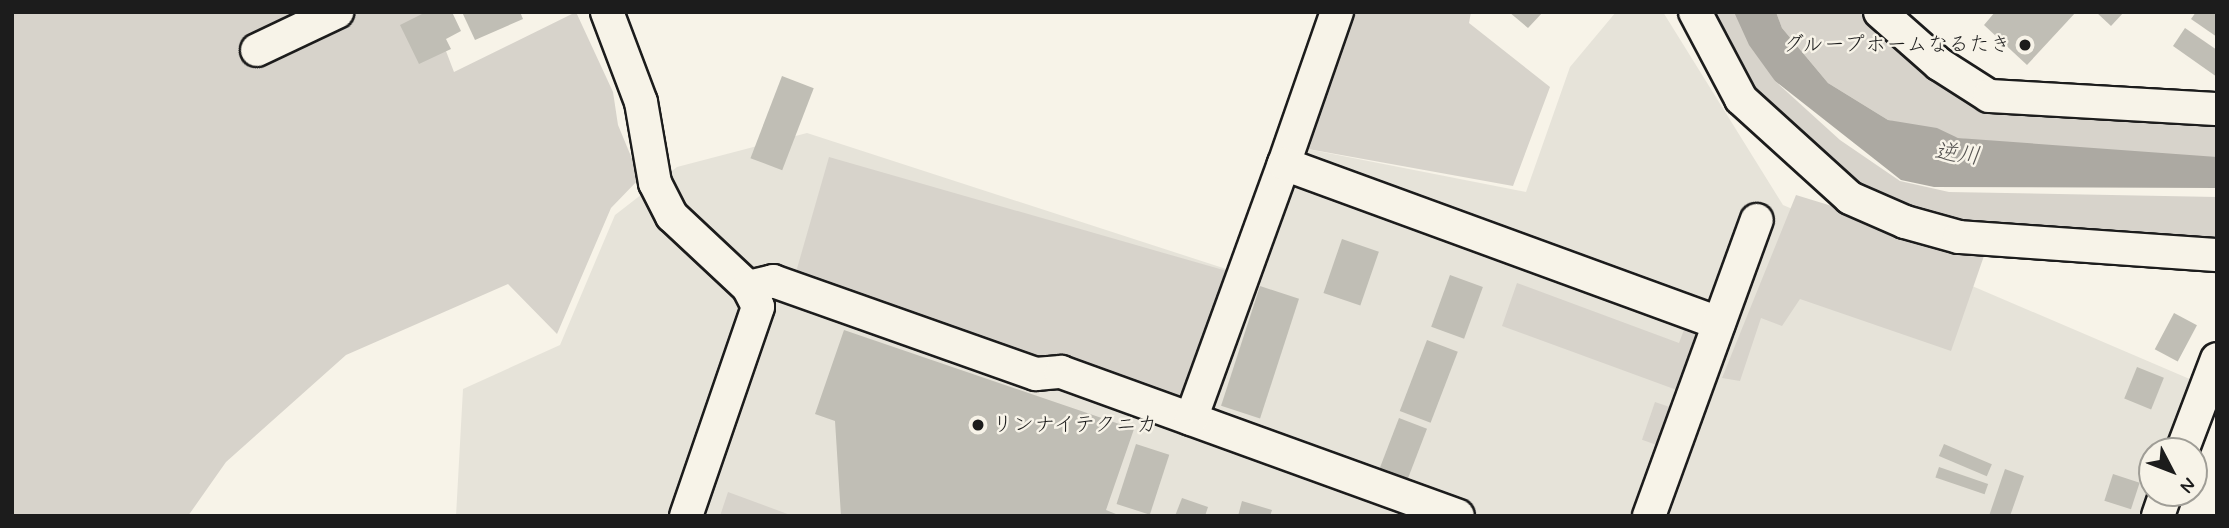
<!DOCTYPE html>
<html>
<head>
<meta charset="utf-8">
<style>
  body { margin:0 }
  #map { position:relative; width:2229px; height:528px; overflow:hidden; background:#f7f3e8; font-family:Mynerve,"Klee One",sans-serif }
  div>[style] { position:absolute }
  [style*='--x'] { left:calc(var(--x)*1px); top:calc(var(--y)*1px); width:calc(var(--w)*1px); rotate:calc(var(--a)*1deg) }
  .built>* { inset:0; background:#e6e3d9 }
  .green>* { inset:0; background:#d7d3cb; transform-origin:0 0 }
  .water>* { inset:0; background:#aca9a2 }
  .building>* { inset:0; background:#c0beb5; transform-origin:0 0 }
  .roads { filter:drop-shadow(2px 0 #1c1c1c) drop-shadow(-2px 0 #1c1c1c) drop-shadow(0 2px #1c1c1c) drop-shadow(0 -2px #1c1c1c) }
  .minor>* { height:32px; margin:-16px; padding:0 16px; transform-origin:16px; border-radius:16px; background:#f7f3e8 }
  .dots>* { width:19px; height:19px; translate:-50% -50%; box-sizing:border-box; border:4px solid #f7f3e8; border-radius:50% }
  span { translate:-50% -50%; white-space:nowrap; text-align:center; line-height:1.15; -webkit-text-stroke:5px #f7f3e8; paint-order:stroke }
  .poi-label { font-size:21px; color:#1c1c1c }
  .right { translate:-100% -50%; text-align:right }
  .left { translate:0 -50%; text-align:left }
  .water-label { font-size:23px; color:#565452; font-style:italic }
  .frame { position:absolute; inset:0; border:14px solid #1c1c1c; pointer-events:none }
  .north { position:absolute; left:2138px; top:437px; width:70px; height:70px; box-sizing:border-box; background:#f7f3e8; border:2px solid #9f9d96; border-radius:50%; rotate:132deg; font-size:19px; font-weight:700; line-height:28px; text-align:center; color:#1c1c1c }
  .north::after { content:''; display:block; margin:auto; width:24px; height:32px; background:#1c1c1c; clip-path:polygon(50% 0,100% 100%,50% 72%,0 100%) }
</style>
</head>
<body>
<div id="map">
  <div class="built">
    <i style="clip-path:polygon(1616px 12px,1663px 12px,1783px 205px,2192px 380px,2166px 451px,2152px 451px,2152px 492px,2144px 516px,456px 516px,463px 389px,560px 345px,615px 215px,677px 167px,807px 133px,1254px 278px,1302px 148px,1526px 192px,1570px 67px)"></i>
  </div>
  <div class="green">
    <i style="clip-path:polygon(12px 12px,431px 12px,454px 72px,576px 12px,613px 92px,618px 125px,640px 178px,611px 208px,557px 334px,508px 284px,346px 355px,226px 462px,188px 516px,12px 516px)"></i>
    <i style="clip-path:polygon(1355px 12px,1471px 12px,1469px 23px,1550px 87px,1513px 186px,1308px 149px)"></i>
    <i style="clip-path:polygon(1701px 12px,1738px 12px,1775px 81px,1840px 140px,1900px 181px,1949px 192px,2217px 197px,2217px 251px,1963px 234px,1850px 193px,1745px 97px)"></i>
    <i style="clip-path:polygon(1776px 12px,1870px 12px,1984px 101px,2217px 114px,2217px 171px,1958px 138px,1888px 120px,1828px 83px,1782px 28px)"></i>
    <i style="left:829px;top:157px;width:413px;height:141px;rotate:16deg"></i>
    <i style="clip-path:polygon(1796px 195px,1985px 253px,1951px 351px,1800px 299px,1782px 326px,1761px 318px,1740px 381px,1722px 378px)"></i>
    <i style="clip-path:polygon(1517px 283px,1679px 343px,1688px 319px,1703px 344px,1685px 393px,1502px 326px)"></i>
    <i style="left:1655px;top:402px;width:24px;height:40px;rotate:19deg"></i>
    <i style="clip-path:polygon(728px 492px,793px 516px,720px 516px)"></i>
  </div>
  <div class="water">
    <i style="clip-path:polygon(1734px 12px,1776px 12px,1782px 28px,1828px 83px,1888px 120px,1937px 128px,1958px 138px,2217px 157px,2217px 188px,1934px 187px,1901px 180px,1775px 81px,1749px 45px)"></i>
  </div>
  <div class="building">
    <i style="clip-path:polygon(426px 12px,452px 12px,461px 31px,446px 39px,451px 49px,419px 64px,400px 25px)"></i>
    <i style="clip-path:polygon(462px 12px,520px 12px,523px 19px,475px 40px)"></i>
    <i style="clip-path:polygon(1509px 12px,1543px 12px,1528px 28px)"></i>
    <i style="clip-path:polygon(1995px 12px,2076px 12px,2027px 65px,1984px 25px)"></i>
    <i style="clip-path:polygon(2096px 12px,2124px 12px,2111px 26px)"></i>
    <i style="clip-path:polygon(2196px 12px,2217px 12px,2217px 37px,2191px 19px)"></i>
    <i style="clip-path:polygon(2185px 28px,2217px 50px,2217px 77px,2173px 46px)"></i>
    <i style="left:782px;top:76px;width:34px;height:88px;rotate:21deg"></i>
    <i style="left:1342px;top:239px;width:39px;height:57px;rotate:19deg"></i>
    <i style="left:1450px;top:275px;width:35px;height:55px;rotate:20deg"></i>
    <i style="left:1260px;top:286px;width:41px;height:126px;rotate:18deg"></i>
    <i style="left:2174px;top:313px;width:26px;height:41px;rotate:28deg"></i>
    <i style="clip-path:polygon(844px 330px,1134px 429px,1106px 510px,1121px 516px,841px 516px,835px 421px,815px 414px)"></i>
    <i style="left:1427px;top:340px;width:33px;height:76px;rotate:21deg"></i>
    <i style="left:2137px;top:367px;width:29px;height:34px;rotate:22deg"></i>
    <i style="left:1399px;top:418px;width:30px;height:57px;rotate:21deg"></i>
    <i style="left:1136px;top:444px;width:35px;height:63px;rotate:18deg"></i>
    <i style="left:1944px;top:444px;width:52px;height:13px;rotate:23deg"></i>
    <i style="left:1939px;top:467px;width:52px;height:11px;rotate:19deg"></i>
    <i style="clip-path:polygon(2005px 469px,2024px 476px,2010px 516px,1989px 516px)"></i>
    <i style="left:2113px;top:474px;width:28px;height:28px;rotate:18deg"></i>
    <i style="clip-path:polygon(1182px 498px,1208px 507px,1205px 516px,1175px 516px)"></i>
    <i style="clip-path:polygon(1242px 501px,1272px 510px,1270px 516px,1238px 516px)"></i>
  </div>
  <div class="roads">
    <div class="minor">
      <i style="--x:607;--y:12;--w:96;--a:69.3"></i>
      <i style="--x:641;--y:102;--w:82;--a:80.2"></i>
      <i style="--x:655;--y:183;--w:37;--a:63"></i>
      <i style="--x:672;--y:216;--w:104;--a:43.1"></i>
      <i style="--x:748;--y:287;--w:22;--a:63"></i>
      <i style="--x:758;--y:307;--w:221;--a:109"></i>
      <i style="--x:1695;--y:12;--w:98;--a:62.1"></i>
      <i style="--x:1741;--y:99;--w:147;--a:42.2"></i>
      <i style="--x:1850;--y:198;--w:60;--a:23.6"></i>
      <i style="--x:1905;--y:222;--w:56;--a:15.5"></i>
      <i style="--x:1959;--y:237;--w:259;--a:4"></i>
      <i style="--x:1880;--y:12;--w:79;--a:41.4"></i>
      <i style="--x:1939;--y:64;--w:59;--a:32.6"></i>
      <i style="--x:1989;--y:96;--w:228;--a:3.3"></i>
      <i style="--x:257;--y:50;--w:89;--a:-25.4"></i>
      <i style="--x:1284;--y:164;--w:161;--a:-70.8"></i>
      <i style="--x:748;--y:287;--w:26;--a:-13"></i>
      <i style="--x:773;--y:281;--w:279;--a:19.5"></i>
      <i style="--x:1036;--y:374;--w:25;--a:-5"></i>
      <i style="--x:1061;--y:372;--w:422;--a:19.9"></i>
      <i style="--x:1191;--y:419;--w:271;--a:-70"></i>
      <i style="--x:1284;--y:164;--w:463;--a:20.1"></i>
      <i style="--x:2182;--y:451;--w:98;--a:-69.2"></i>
      <i style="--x:1649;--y:516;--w:315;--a:-70"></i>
      <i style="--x:2158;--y:516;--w:24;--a:-71"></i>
    </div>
  </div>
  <div class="dots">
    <i style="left:2025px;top:45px;background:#1c1c1c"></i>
    <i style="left:978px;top:425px;background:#1c1c1c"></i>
  </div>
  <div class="poi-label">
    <span class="right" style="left:2011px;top:45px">グループホームなるたき</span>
    <span class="left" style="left:992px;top:425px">リンナイテクニカ</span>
  </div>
  <div class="water-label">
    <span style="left:1957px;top:155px;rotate:7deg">逆川</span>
  </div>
  <div class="frame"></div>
  <div class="north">N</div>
</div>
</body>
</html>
